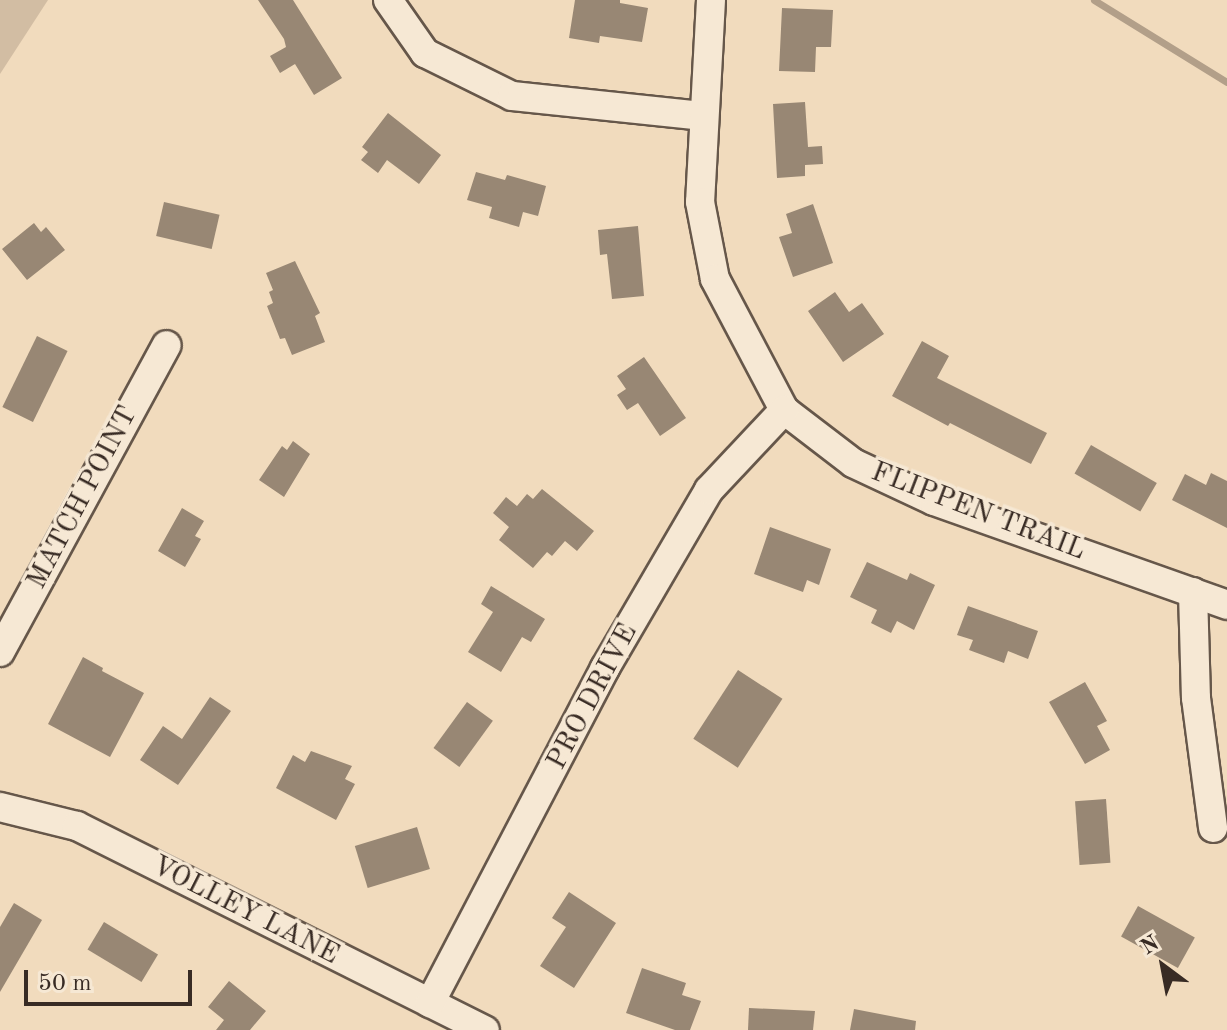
<!DOCTYPE html>
<html>
<head>
<meta charset="utf-8">
<style>
  body { margin:0 }
  #map { position:relative; width:1227px; height:1030px; overflow:hidden; background:#f1dbbd; font-family:"Old Standard TT",serif }
  div>[style] { position:absolute }
  [style*='--x'] { left:calc(var(--x)*1px); top:calc(var(--y)*1px); width:calc(var(--w)*1px); rotate:calc(var(--a)*1deg) }
  .green>* { inset:0; background:#d2bda3 }
  .stream>* { height:7px; margin:-3.5px; padding:0 3.5px; transform-origin:3.5px; border-radius:3.5px; background:#b29f89 }
  .building>* { inset:0; background:#988774; transform-origin:0 0 }
  .roads { filter:drop-shadow(2px 0 #66574a) drop-shadow(-2px 0 #66574a) drop-shadow(0 2px #66574a) drop-shadow(0 -2px #66574a) }
  .minor>* { height:28px; margin:-14px; padding:0 14px; transform-origin:14px; border-radius:14px; background:#f6e8d4 }
  span { translate:-50% -50%; white-space:nowrap; text-align:center; line-height:1.15; -webkit-text-stroke:7px #f6e8d4; paint-order:stroke }
  .street-label { font-size:28px; color:#382b24 }
  .north { position:absolute; left:1123px; top:926px; width:80px; height:80px; -webkit-text-stroke:6px #f6e8d4; paint-order:stroke; rotate:328deg; font-size:22px; font-weight:700; line-height:32px; text-align:center; color:#382b24 }
  .north::after { content:''; display:block; margin:auto; width:28px; height:36px; background:#382b24; clip-path:polygon(50% 0,100% 100%,50% 72%,0 100%) }
  .scale { position:absolute; left:24px; top:970px; width:168px; height:36px; box-sizing:border-box; border:4px solid #382b24; border-top:0; padding-left:10px; font-size:24px; line-height:28px; white-space:nowrap; color:#382b24; -webkit-text-stroke:6px #f6e8d4; paint-order:stroke }
</style>
</head>
<body>
<div id="map">
  <div class="green">
    <i style="clip-path:polygon(0 0,48px 0,0 74px)"></i>
  </div>
  <div class="stream">
    <i style="--x:1094;--y:0;--w:156;--a:31.7"></i>
  </div>
  <div class="building">
    <i style="clip-path:polygon(258px 0,293px 0,342px 78px,314px 95px,295px 64px,280px 73px,270px 56px,286px 47px,284px 39px)"></i>
    <i style="clip-path:polygon(575px 0,620px 0,620px 3px,648px 8px,642px 42px,600px 36px,599px 43px,569px 38px)"></i>
    <i style="clip-path:polygon(782px 8px,833px 10px,831px 47px,816px 47px,815px 72px,779px 71px)"></i>
    <i style="clip-path:polygon(805px 102px,808px 147px,822px 146px,823px 164px,805px 165px,805px 176px,777px 178px,773px 104px)"></i>
    <i style="clip-path:polygon(388px 113px,441px 155px,419px 184px,387px 160px,378px 173px,361px 160px,368px 152px,362px 147px)"></i>
    <i style="clip-path:polygon(476px 172px,505px 180px,507px 175px,546px 186px,538px 216px,523px 212px,519px 227px,489px 218px,492px 207px,467px 200px)"></i>
    <i style="left:164px;top:202px;width:57px;height:35px;rotate:13deg"></i>
    <i style="clip-path:polygon(813px 204px,833px 263px,793px 277px,779px 237px,792px 233px,786px 214px)"></i>
    <i style="clip-path:polygon(34px 223px,41px 232px,46px 227px,65px 250px,27px 280px,2px 249px)"></i>
    <i style="clip-path:polygon(638px 226px,644px 296px,612px 299px,607px 254px,600px 255px,598px 230px)"></i>
    <i style="clip-path:polygon(295px 261px,320px 313px,315px 316px,325px 342px,292px 355px,285px 338px,280px 339px,267px 306px,273px 303px,269px 292px,273px 290px,266px 273px)"></i>
    <i style="clip-path:polygon(835px 292px,849px 312px,862px 303px,884px 334px,843px 362px,808px 311px)"></i>
    <i style="left:37px;top:336px;width:34px;height:79px;rotate:26deg"></i>
    <i style="clip-path:polygon(922px 341px,949px 356px,937px 378px,1047px 433px,1031px 464px,950px 423px,948px 426px,892px 396px)"></i>
    <i style="clip-path:polygon(644px 357px,686px 418px,660px 436px,638px 403px,627px 410px,617px 395px,626px 389px,617px 376px)"></i>
    <i style="clip-path:polygon(293px 441px,310px 454px,284px 497px,259px 480px,282px 446px,287px 450px)"></i>
    <i style="left:1091px;top:445px;width:76px;height:33px;rotate:30deg"></i>
    <i style="clip-path:polygon(1211px 473px,1227px 481px,1227px 528px,1172px 500px,1185px 474px,1206px 485px)"></i>
    <i style="clip-path:polygon(542px 489px,594px 531px,577px 551px,565px 541px,552px 556px,547px 552px,533px 568px,499px 540px,509px 527px,493px 513px,506px 497px,517px 506px,527px 494px,533px 499px)"></i>
    <i style="clip-path:polygon(182px 508px,204px 521px,195px 536px,201px 539px,185px 567px,158px 551px)"></i>
    <i style="clip-path:polygon(770px 527px,831px 549px,819px 585px,807px 580px,803px 592px,754px 574px)"></i>
    <i style="clip-path:polygon(867px 562px,907px 580px,910px 573px,935px 585px,914px 630px,897px 621px,891px 633px,871px 623px,877px 610px,850px 597px)"></i>
    <i style="clip-path:polygon(491px 586px,545px 619px,531px 642px,522px 637px,501px 672px,468px 652px,493px 612px,481px 604px)"></i>
    <i style="clip-path:polygon(968px 606px,1038px 631px,1028px 659px,1008px 651px,1004px 663px,969px 650px,973px 640px,957px 635px)"></i>
    <i style="clip-path:polygon(83px 657px,103px 668px,102px 671px,144px 693px,110px 757px,48px 724px)"></i>
    <i style="left:738px;top:670px;width:53px;height:82px;rotate:33deg"></i>
    <i style="clip-path:polygon(1085px 682px,1107px 721px,1097px 726px,1110px 750px,1085px 764px,1049px 702px)"></i>
    <i style="clip-path:polygon(210px 697px,231px 711px,178px 785px,140px 760px,163px 726px,182px 739px)"></i>
    <i style="left:467px;top:702px;width:32px;height:57px;rotate:36deg"></i>
    <i style="clip-path:polygon(311px 751px,352px 766px,345px 779px,355px 784px,336px 820px,276px 788px,293px 755px,305px 762px)"></i>
    <i style="left:1106px;top:799px;width:64px;height:31px;rotate:86deg"></i>
    <i style="left:417px;top:827px;width:44px;height:65px;rotate:73deg"></i>
    <i style="clip-path:polygon(569px 892px,616px 923px,574px 988px,540px 966px,566px 927px,552px 918px)"></i>
    <i style="clip-path:polygon(14px 903px,42px 920px,0 992px,0 927px)"></i>
    <i style="left:1138px;top:906px;width:65px;height:35px;rotate:29deg"></i>
    <i style="left:104px;top:922px;width:63px;height:32px;rotate:31deg"></i>
    <i style="clip-path:polygon(642px 968px,686px 983px,682px 995px,701px 1001px,690px 1030px,675px 1030px,626px 1013px)"></i>
    <i style="clip-path:polygon(229px 981px,266px 1011px,250px 1030px,216px 1030px,224px 1020px,208px 1007px)"></i>
    <i style="clip-path:polygon(749px 1008px,815px 1011px,813px 1030px,748px 1030px)"></i>
    <i style="clip-path:polygon(854px 1009px,916px 1021px,915px 1030px,850px 1030px)"></i>
  </div>
  <div class="roads">
    <div class="minor">
      <i style="--x:388;--y:0;--w:65;--a:55.1"></i>
      <i style="--x:425;--y:53;--w:97;--a:26.3"></i>
      <i style="--x:512;--y:96;--w:191;--a:6"></i>
      <i style="--x:711;--y:0;--w:202;--a:93.1"></i>
      <i style="--x:700;--y:202;--w:78;--a:79"></i>
      <i style="--x:715;--y:279;--w:148;--a:62.2"></i>
      <i style="--x:784;--y:410;--w:87;--a:37.5"></i>
      <i style="--x:853;--y:463;--w:89;--a:25.1"></i>
      <i style="--x:934;--y:501;--w:311;--a:19.5"></i>
      <i style="--x:1193;--y:592;--w:106;--a:88.4"></i>
      <i style="--x:1196;--y:698;--w:131;--a:82.5"></i>
      <i style="--x:0;--y:652;--w:349;--a:-61.5"></i>
      <i style="--x:0;--y:807;--w:79;--a:13.9"></i>
      <i style="--x:77;--y:826;--w:456;--a:26.6"></i>
      <i style="--x:430;--y:1003;--w:378;--a:-62.4"></i>
      <i style="--x:605;--y:668;--w:206;--a:-59.7"></i>
      <i style="--x:709;--y:490;--w:110;--a:-46.8"></i>
    </div>
  </div>
  <div class="street-label">
    <span style="left:83px;top:498px;rotate:-62deg">MATCH POINT</span>
    <span style="left:978px;top:512px;rotate:21deg">FLIPPEN TRAIL</span>
    <span style="left:593px;top:697px;rotate:-62deg">PRO DRIVE</span>
    <span style="left:245px;top:911px;rotate:27deg">VOLLEY LANE</span>
  </div>
  <div class="north">N</div>
  <div class="scale">50 m</div>
</div>
</body>
</html>
